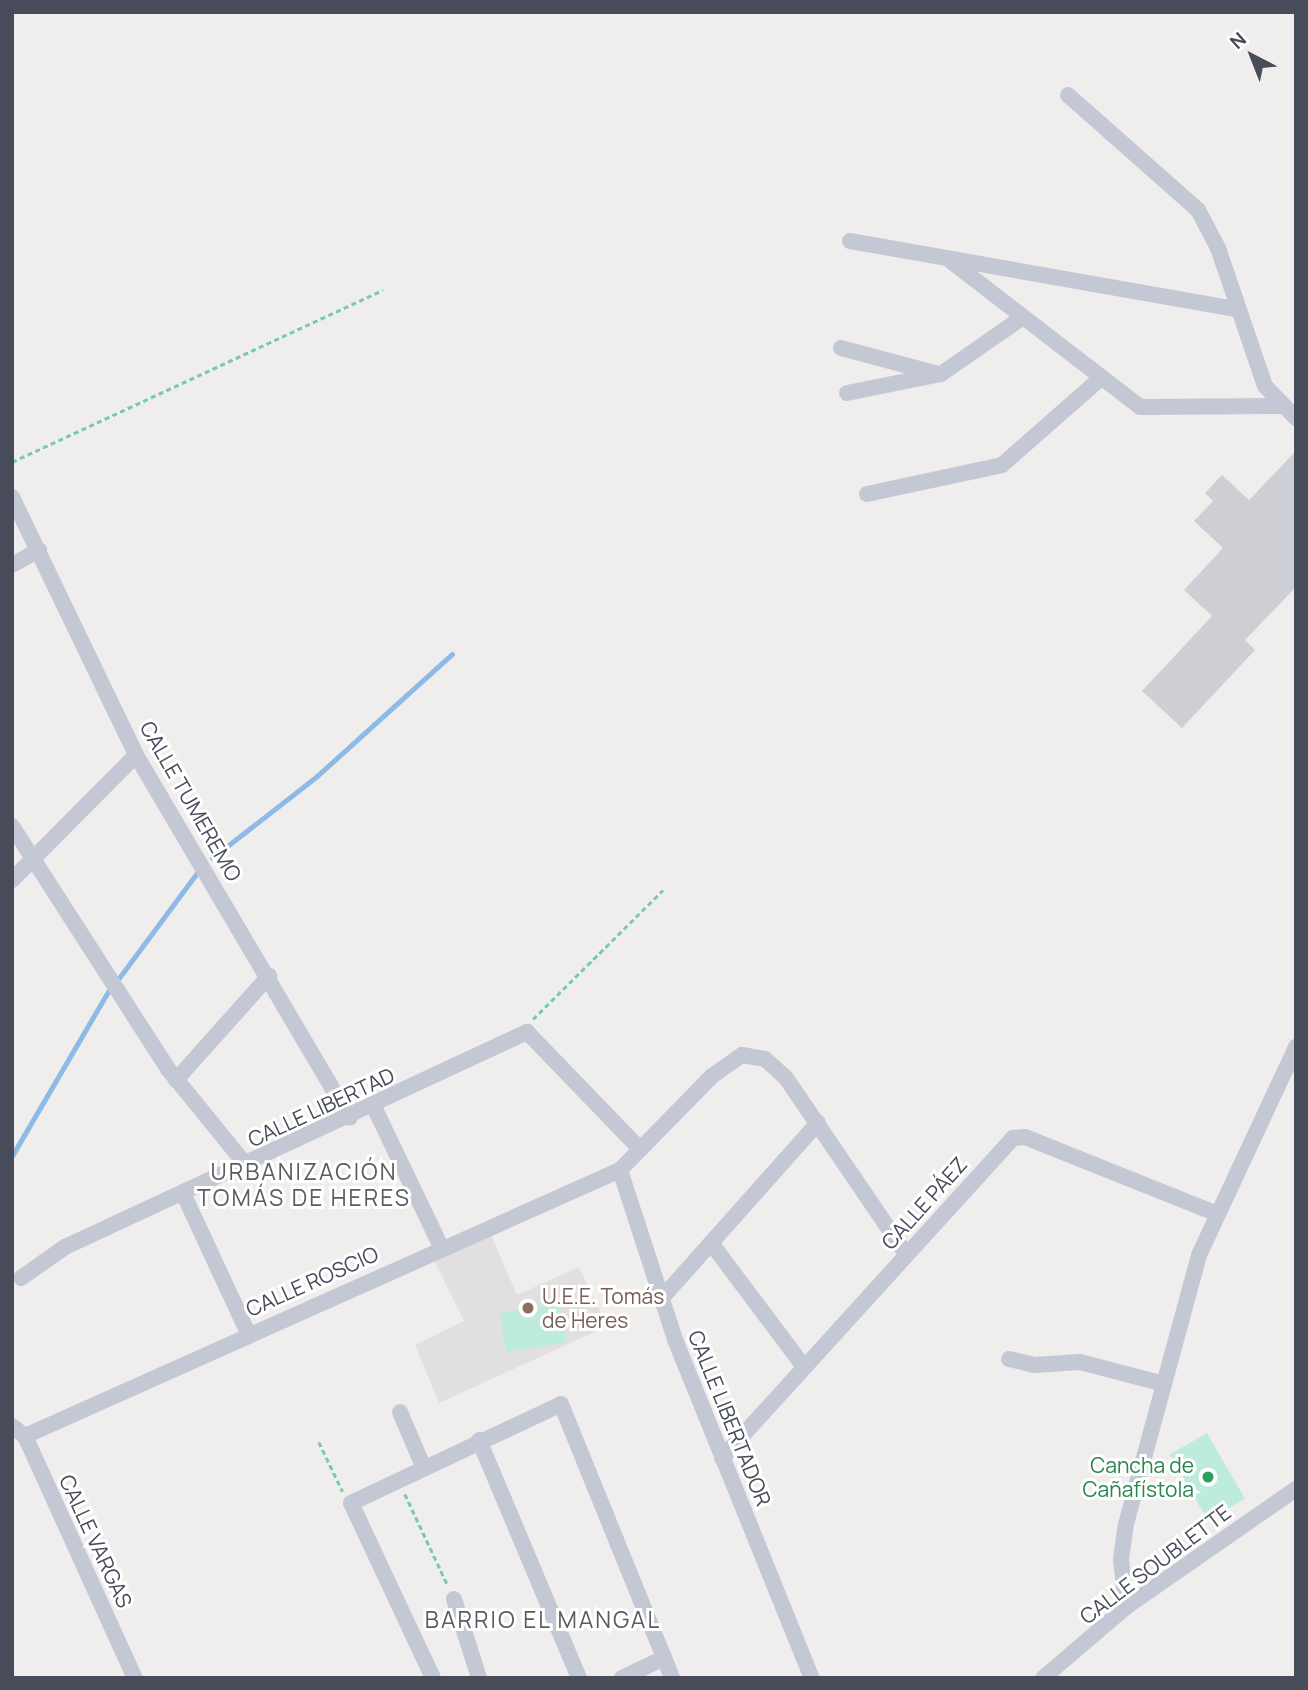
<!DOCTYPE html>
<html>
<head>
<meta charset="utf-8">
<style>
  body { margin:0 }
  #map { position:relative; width:1308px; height:1690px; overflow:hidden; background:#f0eeed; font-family:Manrope,sans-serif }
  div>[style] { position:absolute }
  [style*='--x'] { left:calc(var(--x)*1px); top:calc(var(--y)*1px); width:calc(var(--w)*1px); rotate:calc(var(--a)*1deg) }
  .education>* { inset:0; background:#e1dfdf }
  .green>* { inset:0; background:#bdecdd; transform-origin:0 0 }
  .stream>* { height:4.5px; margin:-2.25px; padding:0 2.25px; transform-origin:2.25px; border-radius:2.25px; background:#8dbae6 }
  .building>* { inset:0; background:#ceced5 }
  .path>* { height:2.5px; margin-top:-1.25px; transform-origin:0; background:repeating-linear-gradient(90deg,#77c8b8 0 5px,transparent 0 8.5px) }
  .minor>* { height:16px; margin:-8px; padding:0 8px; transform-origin:8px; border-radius:8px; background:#c4c8d4 }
  .dots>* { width:19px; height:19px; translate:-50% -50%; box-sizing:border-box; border:4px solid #fff; border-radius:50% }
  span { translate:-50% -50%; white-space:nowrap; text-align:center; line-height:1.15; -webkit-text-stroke:6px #fff; paint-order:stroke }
  .street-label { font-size:21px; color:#474b5a }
  .education-label { font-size:21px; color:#785e54 }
  .left { translate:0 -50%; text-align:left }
  .leisure-label { font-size:21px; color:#27864d }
  .right { translate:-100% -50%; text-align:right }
  .neighbourhood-label { font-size:23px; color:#5a5c62; letter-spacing:2px }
  .frame { position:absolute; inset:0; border:14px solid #474b5a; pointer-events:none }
  .north { position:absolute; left:1217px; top:21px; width:70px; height:70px; -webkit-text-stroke:5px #fff; paint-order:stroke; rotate:318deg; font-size:19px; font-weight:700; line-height:28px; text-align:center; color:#474b5a }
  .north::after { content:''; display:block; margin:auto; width:24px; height:32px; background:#474b5a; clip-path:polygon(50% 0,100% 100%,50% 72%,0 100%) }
</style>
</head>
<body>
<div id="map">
  <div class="education">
    <i style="clip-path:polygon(491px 1235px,517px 1295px,579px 1267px,607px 1326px,439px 1403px,415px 1345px,464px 1321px,434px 1260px)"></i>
  </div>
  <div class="green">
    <i style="left:560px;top:1303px;width:40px;height:61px;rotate:81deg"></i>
    <i style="left:1207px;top:1433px;width:76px;height:43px;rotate:60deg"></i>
  </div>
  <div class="stream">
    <i style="--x:212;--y:858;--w:132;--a:-37.9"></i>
    <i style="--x:316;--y:777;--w:183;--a:-42.1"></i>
    <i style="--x:119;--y:978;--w:131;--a:-53.4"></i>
    <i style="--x:12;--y:1156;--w:190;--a:-59.7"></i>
  </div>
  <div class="building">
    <i style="clip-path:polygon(1296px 451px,1296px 587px,1245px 640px,1255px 650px,1182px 728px,1142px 691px,1212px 616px,1184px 590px,1223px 548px,1194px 521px,1213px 501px,1205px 493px,1222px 475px,1249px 500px)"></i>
  </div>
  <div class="path">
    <i style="--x:12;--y:462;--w:409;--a:-24.9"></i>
    <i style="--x:533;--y:1019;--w:183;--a:-44.8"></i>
    <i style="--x:319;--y:1442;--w:55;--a:64.4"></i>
    <i style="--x:405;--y:1494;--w:102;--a:64.9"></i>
  </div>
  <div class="minor">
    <i style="--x:1068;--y:95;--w:174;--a:41.5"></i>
    <i style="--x:1198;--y:210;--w:43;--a:62.2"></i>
    <i style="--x:1218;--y:248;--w:146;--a:71.2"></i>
    <i style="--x:1265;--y:386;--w:45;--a:45.9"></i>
    <i style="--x:850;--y:241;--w:392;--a:10"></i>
    <i style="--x:948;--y:259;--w:242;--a:37.6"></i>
    <i style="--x:1140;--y:407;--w:140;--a:-0.4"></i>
    <i style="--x:841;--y:348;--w:97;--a:14.9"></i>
    <i style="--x:847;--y:393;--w:96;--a:-11.4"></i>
    <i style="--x:941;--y:374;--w:100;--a:-34.8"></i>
    <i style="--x:867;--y:494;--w:138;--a:-12.1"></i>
    <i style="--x:1002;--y:465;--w:132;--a:-41.3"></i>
    <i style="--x:12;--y:497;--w:286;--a:64.3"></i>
    <i style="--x:136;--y:755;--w:421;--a:59.5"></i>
    <i style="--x:12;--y:565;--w:31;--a:-29"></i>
    <i style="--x:12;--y:826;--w:289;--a:57.3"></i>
    <i style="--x:168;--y:1069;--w:124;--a:50.9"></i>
    <i style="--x:12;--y:880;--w:176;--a:-45.2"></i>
    <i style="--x:176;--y:1080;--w:140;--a:-48.2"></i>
    <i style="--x:374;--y:1107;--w:155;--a:64.4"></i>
    <i style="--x:620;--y:1170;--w:181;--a:72"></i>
    <i style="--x:676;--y:1342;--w:362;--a:68"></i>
    <i style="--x:183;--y:1193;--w:154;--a:65.1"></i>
    <i style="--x:711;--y:1243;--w:155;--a:53.1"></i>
    <i style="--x:21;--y:1278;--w:54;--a:-35.2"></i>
    <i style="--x:65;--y:1247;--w:510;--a:-24.96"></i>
    <i style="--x:527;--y:1032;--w:163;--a:46"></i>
    <i style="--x:661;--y:1299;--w:236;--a:-48.3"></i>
    <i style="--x:1009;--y:1359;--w:26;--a:13"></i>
    <i style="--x:1034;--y:1365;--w:46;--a:-3.7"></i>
    <i style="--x:1080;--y:1362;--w:87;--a:14.7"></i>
    <i style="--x:400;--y:1412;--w:59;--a:66.9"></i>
    <i style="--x:12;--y:1426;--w:16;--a:38"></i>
    <i style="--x:25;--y:1436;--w:266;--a:65.6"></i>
    <i style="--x:25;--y:1436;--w:652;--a:-24.09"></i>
    <i style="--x:620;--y:1170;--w:132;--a:-45.6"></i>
    <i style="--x:712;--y:1076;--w:37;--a:-35"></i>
    <i style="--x:742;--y:1055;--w:23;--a:10"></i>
    <i style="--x:765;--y:1059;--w:28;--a:42"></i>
    <i style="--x:786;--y:1078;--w:213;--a:55.7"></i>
    <i style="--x:479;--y:1440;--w:258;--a:67.2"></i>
    <i style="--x:722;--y:1458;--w:433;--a:-47.7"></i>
    <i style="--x:1013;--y:1138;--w:12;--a:-5"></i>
    <i style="--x:1025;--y:1137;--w:205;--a:21.8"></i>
    <i style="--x:454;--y:1599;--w:83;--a:72.4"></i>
    <i style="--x:1126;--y:1607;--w:48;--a:-95.9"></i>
    <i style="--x:1121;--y:1559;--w:35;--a:-82"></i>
    <i style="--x:1126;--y:1524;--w:279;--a:-74.8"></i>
    <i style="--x:1199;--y:1255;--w:230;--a:-65"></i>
    <i style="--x:433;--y:1678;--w:193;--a:-115.1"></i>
    <i style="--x:351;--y:1503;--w:232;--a:-25.2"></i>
    <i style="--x:561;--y:1404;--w:296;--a:67.9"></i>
    <i style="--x:622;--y:1678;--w:47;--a:-25.5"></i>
    <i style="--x:1043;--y:1678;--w:109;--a:-40.5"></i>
    <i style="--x:1126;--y:1607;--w:207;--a:-34.8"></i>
  </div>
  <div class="dots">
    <i style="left:528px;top:1308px;background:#8d6e63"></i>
    <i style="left:1208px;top:1477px;background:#2e9e5b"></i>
  </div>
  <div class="street-label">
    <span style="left:191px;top:801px;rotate:60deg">CALLE TUMEREMO</span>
    <span style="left:321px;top:1107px;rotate:-25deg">CALLE LIBERTAD</span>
    <span style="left:924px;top:1203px;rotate:-48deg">CALLE PÁEZ</span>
    <span style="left:312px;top:1281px;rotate:-24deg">CALLE ROSCIO</span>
    <span style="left:730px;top:1418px;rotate:68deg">CALLE LIBERTADOR</span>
    <span style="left:96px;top:1541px;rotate:65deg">CALLE VARGAS</span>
    <span style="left:1155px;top:1564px;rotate:-37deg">CALLE SOUBLETTE</span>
  </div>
  <div class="education-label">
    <span class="left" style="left:542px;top:1308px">U.E.E. Tomás<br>de Heres</span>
  </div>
  <div class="leisure-label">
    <span class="right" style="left:1194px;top:1477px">Cancha de<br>Cañafístola</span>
  </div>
  <div class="neighbourhood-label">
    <span style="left:304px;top:1184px">URBANIZACIÓN<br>TOMÁS DE HERES</span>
    <span style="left:543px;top:1619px">BARRIO EL MANGAL</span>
  </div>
  <div class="frame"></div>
  <div class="north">N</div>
</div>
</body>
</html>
